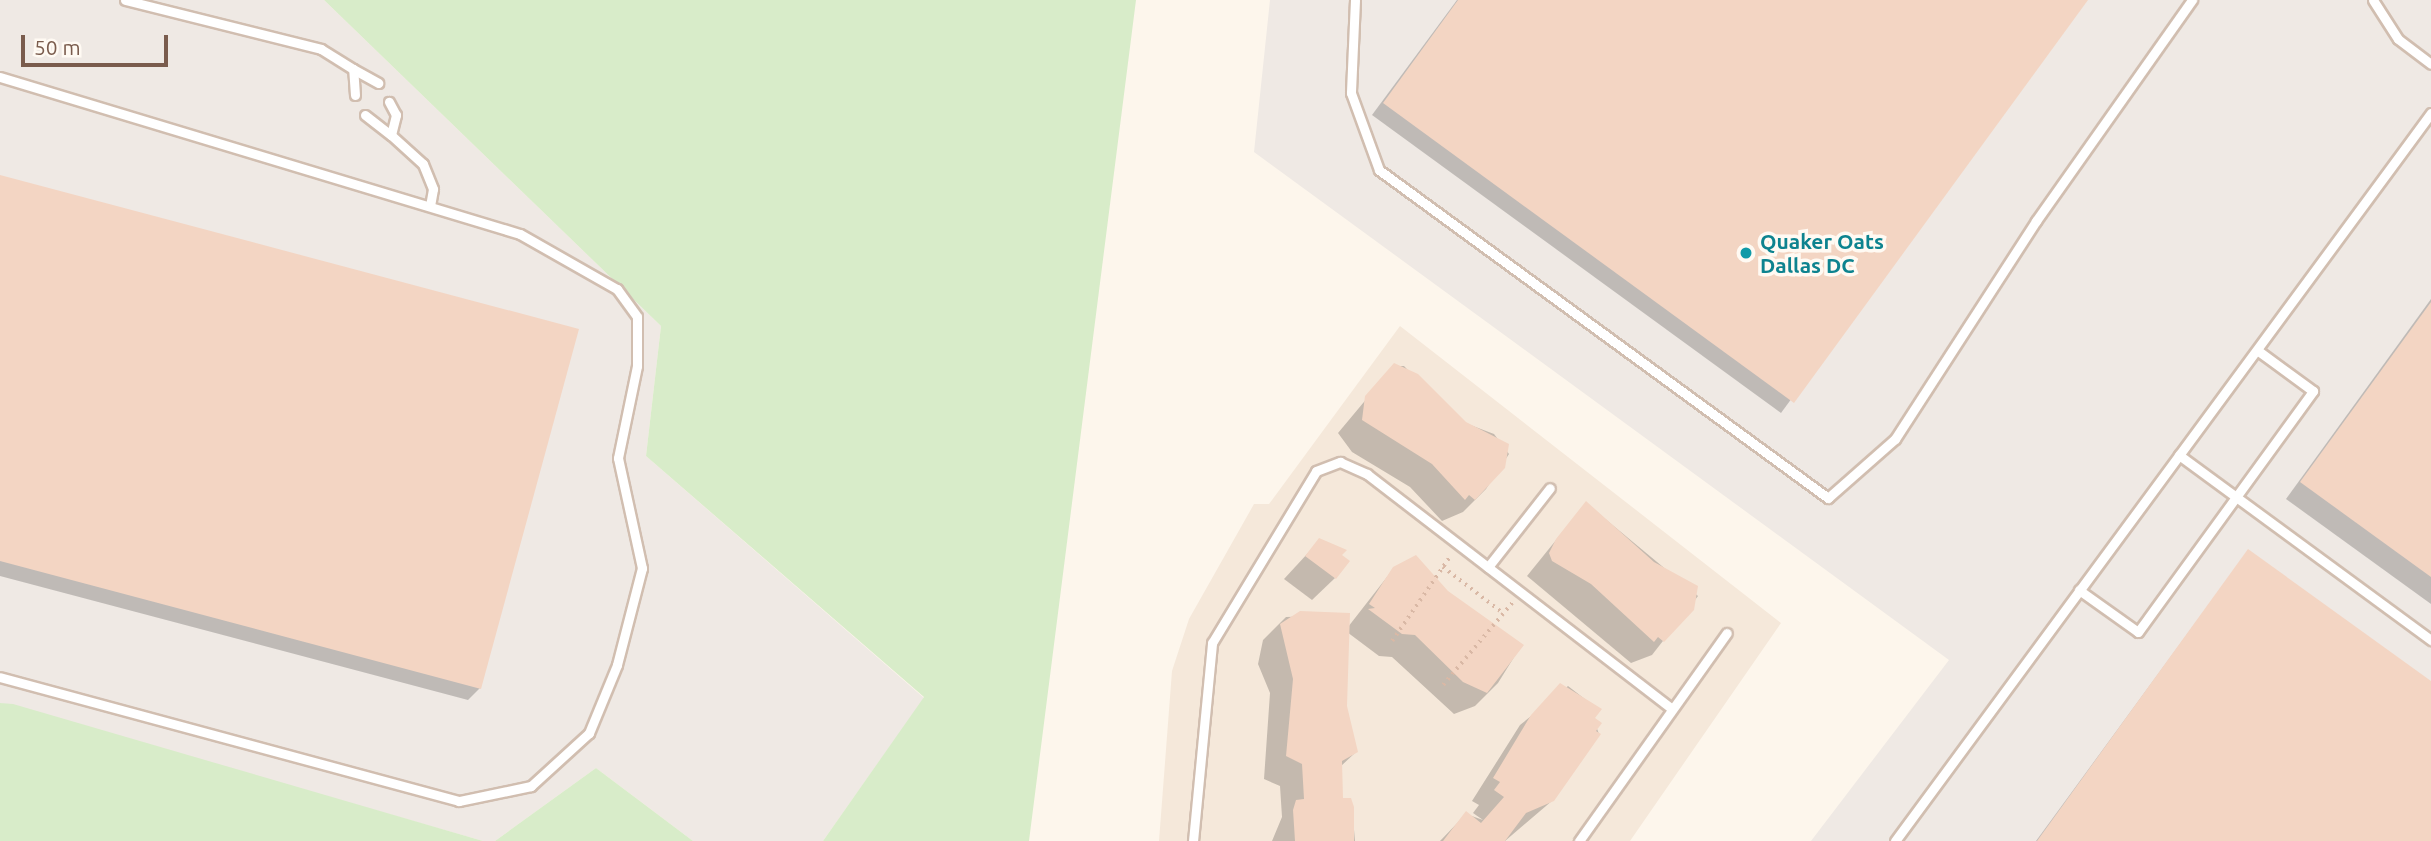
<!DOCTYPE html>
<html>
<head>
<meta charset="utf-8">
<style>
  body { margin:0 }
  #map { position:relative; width:2431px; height:841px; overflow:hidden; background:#fdf6ec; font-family:Ubuntu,sans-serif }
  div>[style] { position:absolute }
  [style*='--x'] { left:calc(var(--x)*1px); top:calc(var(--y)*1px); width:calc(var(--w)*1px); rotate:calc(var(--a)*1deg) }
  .residential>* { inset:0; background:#f5e8da }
  .industrial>* { inset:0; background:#efe9e4 }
  .green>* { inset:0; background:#d8ecc9 }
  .shadow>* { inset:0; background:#0003 }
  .building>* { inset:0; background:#f3d5c3 }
  .path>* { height:3.5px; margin-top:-1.75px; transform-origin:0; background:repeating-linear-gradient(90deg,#d9b8a5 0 2px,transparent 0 7px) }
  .roads { filter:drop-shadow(2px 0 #d1beb0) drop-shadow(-2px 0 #d1beb0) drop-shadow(0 2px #d1beb0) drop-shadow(0 -2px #d1beb0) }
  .service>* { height:9px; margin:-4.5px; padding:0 4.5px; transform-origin:4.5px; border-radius:4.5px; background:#fff }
  .dots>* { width:19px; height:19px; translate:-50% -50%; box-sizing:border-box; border:4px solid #fffaf3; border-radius:50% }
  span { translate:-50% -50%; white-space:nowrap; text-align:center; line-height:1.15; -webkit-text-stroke:7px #fffaf3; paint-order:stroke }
  .culture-label { font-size:21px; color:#0d838f; font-weight:700 }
  .left { translate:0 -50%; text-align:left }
  .scale { position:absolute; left:21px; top:35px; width:147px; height:32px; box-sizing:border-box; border:4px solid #7a5c4d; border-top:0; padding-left:9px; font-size:21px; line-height:24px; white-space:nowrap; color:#7a5c4d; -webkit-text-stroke:5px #fffaf3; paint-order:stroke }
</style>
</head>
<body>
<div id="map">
  <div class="residential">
    <i style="clip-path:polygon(1400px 326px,1781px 623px,1630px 841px,1159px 841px,1172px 671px,1189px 619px,1254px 504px,1269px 504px)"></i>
  </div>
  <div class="industrial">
    <i style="clip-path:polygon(0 0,324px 0,661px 326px,646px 456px,924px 698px,823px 841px,693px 841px,596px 768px,495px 841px,483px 841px,0 703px)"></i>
    <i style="clip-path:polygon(1270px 0,2431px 0,2431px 841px,1811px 841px,1949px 660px,1254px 152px)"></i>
  </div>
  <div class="green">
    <i style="clip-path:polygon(324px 0,1136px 0,1029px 841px,823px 841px,924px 697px,646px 456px,661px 326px)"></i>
    <i style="clip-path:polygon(0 703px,13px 704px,483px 841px,0 841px)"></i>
    <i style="clip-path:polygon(596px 768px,693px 841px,495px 841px)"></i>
  </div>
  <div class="shadow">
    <i style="clip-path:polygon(1457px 0,2085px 0,1781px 413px,1372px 115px)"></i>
    <i style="clip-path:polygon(0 177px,480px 688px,468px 700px,0 576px)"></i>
    <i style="clip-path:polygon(2431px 299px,2431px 604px,2286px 499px)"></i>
    <i style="clip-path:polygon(1394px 366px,1404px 366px,1435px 399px,1465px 423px,1494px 434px,1509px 454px,1486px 489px,1463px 512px,1442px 521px,1410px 487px,1352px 452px,1338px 433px)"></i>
    <i style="clip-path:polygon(1586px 503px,1698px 596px,1652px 655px,1631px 663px,1527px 576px)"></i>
    <i style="clip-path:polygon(1320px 540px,1335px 578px,1312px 600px,1284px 579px)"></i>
    <i style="clip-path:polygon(2248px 551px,2431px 683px,2431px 841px,2036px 841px)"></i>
    <i style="clip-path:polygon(1394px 568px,1447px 592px,1521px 646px,1498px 683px,1475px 706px,1454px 714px,1392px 657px,1379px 656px,1347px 632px,1346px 706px,1356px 752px,1340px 767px,1342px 800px,1352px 807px,1355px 841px,1272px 841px,1282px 817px,1280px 786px,1264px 779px,1270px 693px,1258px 664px,1263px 640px,1286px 617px,1348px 615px,1348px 627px)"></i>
    <i style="clip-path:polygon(1568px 686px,1599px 710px,1593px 718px,1599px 734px,1553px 800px,1505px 841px,1440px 841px,1466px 814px,1483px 820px,1473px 813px,1479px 805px,1472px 801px,1520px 725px)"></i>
  </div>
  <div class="building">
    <i style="clip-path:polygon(1458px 0,2088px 0,1794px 403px,1383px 103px)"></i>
    <i style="clip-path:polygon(0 175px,579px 329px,481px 689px,0 561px)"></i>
    <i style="clip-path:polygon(2431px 302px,2431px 577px,2300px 482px)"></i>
    <i style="clip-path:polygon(1394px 363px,1418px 374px,1466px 422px,1509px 444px,1505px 468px,1475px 500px,1469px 495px,1465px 500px,1432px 464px,1362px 420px,1365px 396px)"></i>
    <i style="clip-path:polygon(1586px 501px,1654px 562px,1698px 586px,1694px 610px,1664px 642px,1658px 637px,1654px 642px,1591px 584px,1552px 561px,1549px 553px,1556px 539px)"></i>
    <i style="clip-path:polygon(1319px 538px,1347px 550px,1342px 555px,1350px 561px,1336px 579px,1305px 556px)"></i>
    <i style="clip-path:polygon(2248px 549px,2431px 681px,2431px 841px,2037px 841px)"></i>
    <i style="clip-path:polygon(1416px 555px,1448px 591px,1524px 645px,1487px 693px,1463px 682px,1415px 635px,1402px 634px,1368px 609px,1375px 608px,1369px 604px,1393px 567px)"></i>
    <i style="clip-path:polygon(1300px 611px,1350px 613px,1347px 706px,1358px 752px,1342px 761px,1343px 798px,1351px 798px,1354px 807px,1354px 841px,1295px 841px,1293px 810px,1296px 800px,1304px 799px,1302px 764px,1286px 756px,1293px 679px,1280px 624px)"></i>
    <i style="clip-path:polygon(1560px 683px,1602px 709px,1595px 718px,1602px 723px,1596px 731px,1601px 734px,1554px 801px,1526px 813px,1505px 841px,1443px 841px,1466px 811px,1481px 823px,1504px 797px,1494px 790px,1500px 782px,1493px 778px,1531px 715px)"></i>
  </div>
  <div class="path">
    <i style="--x:1443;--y:567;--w:76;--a:37.5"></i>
    <i style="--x:1392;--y:641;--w:104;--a:-55.5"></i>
    <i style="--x:1443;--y:685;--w:109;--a:-49.9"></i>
  </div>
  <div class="roads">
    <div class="service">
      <i style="--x:125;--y:0;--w:202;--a:14"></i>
      <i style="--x:321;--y:49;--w:38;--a:32"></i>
      <i style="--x:1355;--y:0;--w:93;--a:92.5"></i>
      <i style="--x:1351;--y:93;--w:82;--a:70"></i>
      <i style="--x:1379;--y:170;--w:556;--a:36.15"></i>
      <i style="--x:1828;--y:498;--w:89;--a:-41.4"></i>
      <i style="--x:1895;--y:439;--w:260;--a:-57.1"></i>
      <i style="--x:2036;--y:221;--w:271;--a:-54.8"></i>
      <i style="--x:2373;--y:0;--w:46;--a:57.3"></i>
      <i style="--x:2398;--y:39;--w:41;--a:37.1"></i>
      <i style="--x:0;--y:77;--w:543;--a:16.8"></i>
      <i style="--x:520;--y:234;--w:112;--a:29.6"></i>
      <i style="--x:617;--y:289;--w:34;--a:54"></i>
      <i style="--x:637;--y:317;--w:49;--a:90"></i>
      <i style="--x:637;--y:366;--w:94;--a:101.7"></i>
      <i style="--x:618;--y:458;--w:113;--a:77.7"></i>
      <i style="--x:642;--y:568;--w:100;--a:104.5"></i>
      <i style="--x:617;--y:665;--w:74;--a:112.4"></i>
      <i style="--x:589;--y:733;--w:79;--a:137.6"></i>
      <i style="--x:531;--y:786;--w:74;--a:168.2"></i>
      <i style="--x:459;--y:801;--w:475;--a:-164.9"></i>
      <i style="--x:355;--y:95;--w:26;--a:-94"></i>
      <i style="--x:353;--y:69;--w:29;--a:29"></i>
      <i style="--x:365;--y:115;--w:33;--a:38"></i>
      <i style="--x:391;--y:135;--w:21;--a:-76"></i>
      <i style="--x:396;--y:115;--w:15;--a:-118"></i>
      <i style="--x:391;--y:135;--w:43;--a:42.2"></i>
      <i style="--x:423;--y:164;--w:27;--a:68"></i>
      <i style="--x:433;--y:189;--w:17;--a:100"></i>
      <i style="--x:2179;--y:455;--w:313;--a:36.3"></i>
      <i style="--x:1488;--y:567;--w:100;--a:-51.9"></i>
      <i style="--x:2079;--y:590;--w:72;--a:35.4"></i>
      <i style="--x:2138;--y:632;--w:298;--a:-54"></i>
      <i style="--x:2313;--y:391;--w:69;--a:-143.8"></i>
      <i style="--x:1193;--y:841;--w:199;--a:-84.5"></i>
      <i style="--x:1212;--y:643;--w:201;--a:-58.8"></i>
      <i style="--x:1316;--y:471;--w:26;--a:-21"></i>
      <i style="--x:1340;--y:462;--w:30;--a:24"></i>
      <i style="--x:1367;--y:474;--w:384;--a:37.6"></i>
      <i style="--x:1579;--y:841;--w:255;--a:-54.6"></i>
      <i style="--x:1895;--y:841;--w:904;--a:-53.64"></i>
    </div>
  </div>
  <div class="dots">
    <i style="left:1746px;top:253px;background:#0f9aa8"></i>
  </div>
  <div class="culture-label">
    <span class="left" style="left:1760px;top:253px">Quaker Oats<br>Dallas DC</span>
  </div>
  <div class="scale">50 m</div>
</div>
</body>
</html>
